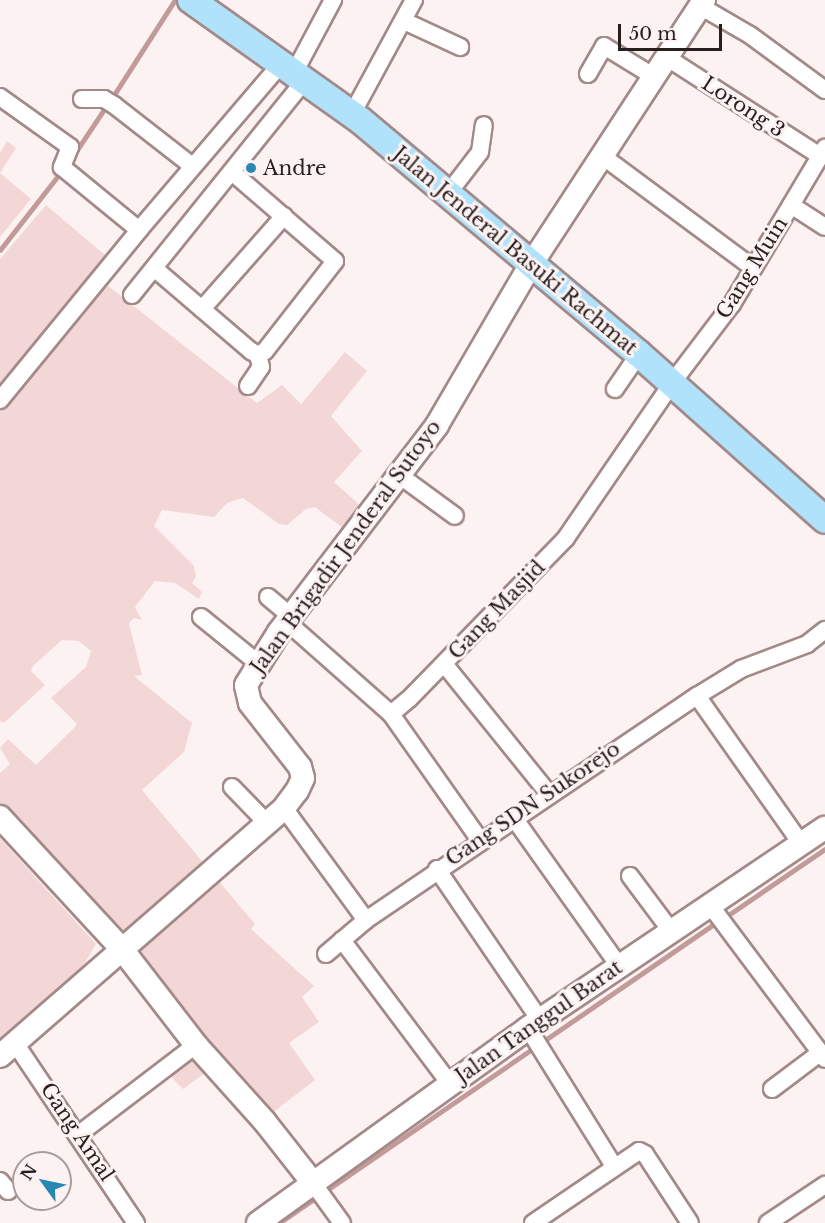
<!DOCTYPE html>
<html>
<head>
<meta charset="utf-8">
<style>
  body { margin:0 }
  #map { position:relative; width:825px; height:1223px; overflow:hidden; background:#fdf2f2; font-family:"Libre Baskerville",serif }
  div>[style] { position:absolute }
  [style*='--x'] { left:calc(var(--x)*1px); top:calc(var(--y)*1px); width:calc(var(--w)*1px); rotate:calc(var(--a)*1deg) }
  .green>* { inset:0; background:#f3d7d6 }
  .stream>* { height:4.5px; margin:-2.25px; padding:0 2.25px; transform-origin:2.25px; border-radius:2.25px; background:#c29a9a }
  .roads { filter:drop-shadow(2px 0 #a38a89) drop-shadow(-2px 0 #a38a89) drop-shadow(0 2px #a38a89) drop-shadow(0 -2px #a38a89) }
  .street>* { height:16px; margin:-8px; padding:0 8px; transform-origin:8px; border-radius:8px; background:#fff }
  .secondary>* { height:22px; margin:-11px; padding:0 11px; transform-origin:11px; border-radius:11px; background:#fff }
  .primary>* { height:26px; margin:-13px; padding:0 13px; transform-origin:13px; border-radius:13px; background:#b0e2fc }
  .dots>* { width:16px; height:16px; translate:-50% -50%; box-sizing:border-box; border:3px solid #fdf2f2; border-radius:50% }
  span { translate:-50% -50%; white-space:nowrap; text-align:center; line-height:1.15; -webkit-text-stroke:6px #fdf2f2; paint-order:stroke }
  .street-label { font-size:20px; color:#281e1e }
  .poi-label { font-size:20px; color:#281e1e }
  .left { translate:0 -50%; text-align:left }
  .north { position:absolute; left:12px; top:1151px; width:60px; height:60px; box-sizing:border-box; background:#fdf2f2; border:2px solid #a89d9d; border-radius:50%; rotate:303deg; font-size:16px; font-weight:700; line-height:24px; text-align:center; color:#281e1e }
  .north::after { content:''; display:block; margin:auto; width:21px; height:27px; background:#2887b3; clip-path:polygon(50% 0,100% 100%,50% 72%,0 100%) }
  .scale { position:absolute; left:618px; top:24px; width:104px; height:27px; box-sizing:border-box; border:3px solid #281e1e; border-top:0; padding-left:8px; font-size:18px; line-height:21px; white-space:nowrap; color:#281e1e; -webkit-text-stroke:4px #fdf2f2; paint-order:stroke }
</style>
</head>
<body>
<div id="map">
  <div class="green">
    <i style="clip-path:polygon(7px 141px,16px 148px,0 173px,31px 199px,0 237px,0 153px)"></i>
    <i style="clip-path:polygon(46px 205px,105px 255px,93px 274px,257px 403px,282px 385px,301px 404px,345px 352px,367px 371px,331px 416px,362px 451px,334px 482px,362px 507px,344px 529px,315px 507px,306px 509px,287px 525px,279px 524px,243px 498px,227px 503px,214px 517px,162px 510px,154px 526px,194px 566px,196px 576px,192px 583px,202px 592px,199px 599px,175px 583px,155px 581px,135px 607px,142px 620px,134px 618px,129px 623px,142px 675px,134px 676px,192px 723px,184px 752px,142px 790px,255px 924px,251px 929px,314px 986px,302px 997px,319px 1022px,289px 1043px,315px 1080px,267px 1117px,215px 1066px,183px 1089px,175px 1081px,166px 1069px,199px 1044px,116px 933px,0 804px,0 773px,10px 764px,0 748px,8px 739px,36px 765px,75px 727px,77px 724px,51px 698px,86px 667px,91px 651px,79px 641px,62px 640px,33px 666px,31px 671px,45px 685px,4px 723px,0 721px,0 259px)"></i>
    <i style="clip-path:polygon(0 838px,96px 944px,83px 966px,0 1044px)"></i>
  </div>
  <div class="stream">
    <i style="--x:112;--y:98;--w:117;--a:-57.3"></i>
    <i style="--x:75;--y:153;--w:58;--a:-56.3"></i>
    <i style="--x:0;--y:250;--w:99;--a:-52"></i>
    <i style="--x:724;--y:918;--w:122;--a:-34.3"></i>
    <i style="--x:279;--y:1223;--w:531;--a:-34.5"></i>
  </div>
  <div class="roads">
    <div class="street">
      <i style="--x:700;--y:6;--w:58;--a:30.1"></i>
      <i style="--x:750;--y:35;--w:93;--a:36.3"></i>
      <i style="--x:404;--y:21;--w:62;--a:24.9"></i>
      <i style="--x:666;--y:57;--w:183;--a:32.7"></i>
      <i style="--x:294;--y:73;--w:83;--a:-61.9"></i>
      <i style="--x:588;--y:74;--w:32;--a:-60"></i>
      <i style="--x:604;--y:46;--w:57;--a:31.5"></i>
      <i style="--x:0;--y:97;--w:86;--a:35.5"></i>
      <i style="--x:70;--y:147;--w:22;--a:112"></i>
      <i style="--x:62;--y:167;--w:99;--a:39.3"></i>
      <i style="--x:139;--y:230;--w:218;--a:-49.5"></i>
      <i style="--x:82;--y:99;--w:22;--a:0"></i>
      <i style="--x:104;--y:99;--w:12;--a:31"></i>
      <i style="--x:114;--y:105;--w:98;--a:37.9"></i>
      <i style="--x:352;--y:114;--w:130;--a:-61.5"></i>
      <i style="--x:601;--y:155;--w:189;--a:36.6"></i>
      <i style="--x:447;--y:195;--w:54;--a:-52.5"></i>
      <i style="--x:480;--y:152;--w:27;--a:-82"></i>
      <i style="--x:791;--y:205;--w:40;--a:32.9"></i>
      <i style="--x:154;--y:268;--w:128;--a:40.6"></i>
      <i style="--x:251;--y:351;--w:8;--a:30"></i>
      <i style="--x:258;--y:355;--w:8;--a:-30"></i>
      <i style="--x:265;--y:351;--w:114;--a:-52.1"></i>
      <i style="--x:335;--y:261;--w:135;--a:-139.2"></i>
      <i style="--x:132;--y:295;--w:275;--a:-51.2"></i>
      <i style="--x:202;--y:309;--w:124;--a:-48.6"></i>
      <i style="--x:248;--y:386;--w:23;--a:-56"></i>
      <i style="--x:261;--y:367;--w:12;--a:-104"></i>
      <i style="--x:615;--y:389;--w:42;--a:-55.6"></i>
      <i style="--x:0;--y:400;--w:220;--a:-50.7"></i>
      <i style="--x:399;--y:475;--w:69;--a:36.2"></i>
      <i style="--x:268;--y:597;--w:30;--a:40"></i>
      <i style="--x:201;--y:617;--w:75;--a:39"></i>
      <i style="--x:287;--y:622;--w:139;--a:41.5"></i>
      <i style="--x:391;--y:714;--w:23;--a:-40"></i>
      <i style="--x:409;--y:699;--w:225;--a:-45.7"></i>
      <i style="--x:566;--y:538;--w:188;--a:-55.6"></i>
      <i style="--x:672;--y:383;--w:99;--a:-52.8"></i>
      <i style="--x:732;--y:304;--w:182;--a:-59.2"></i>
      <i style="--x:445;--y:665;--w:166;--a:51.1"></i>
      <i style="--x:697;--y:696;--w:182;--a:54.8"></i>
      <i style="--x:391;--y:714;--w:154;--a:54.8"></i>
      <i style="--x:232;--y:787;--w:50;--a:45.8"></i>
      <i style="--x:284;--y:808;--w:139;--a:53.8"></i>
      <i style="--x:366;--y:920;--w:400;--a:-34.1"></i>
      <i style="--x:697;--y:696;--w:52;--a:-31.5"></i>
      <i style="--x:741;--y:669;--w:71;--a:-20.7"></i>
      <i style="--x:807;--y:644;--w:23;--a:-38"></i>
      <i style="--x:514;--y:818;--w:181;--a:54.6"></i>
      <i style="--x:437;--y:869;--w:183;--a:55.7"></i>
      <i style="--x:630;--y:876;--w:69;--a:53.3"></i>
      <i style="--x:710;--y:905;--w:192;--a:53.2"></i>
      <i style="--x:342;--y:940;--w:181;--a:53.1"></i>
      <i style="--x:326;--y:954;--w:52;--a:-40.4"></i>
      <i style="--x:528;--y:1028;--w:163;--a:58.1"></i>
      <i style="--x:15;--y:1043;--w:217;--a:56.1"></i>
      <i style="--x:772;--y:1089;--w:60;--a:-36.9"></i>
      <i style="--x:79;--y:1134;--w:147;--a:-37.3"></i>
      <i style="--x:0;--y:1181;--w:13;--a:51"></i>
      <i style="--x:313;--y:1183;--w:49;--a:54.1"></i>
      <i style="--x:533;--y:1223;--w:128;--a:-34.2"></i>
      <i style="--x:639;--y:1151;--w:7;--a:27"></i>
      <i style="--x:645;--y:1154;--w:82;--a:56.9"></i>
      <i style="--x:768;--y:1223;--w:69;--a:-33.7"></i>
    </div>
    <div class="secondary">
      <i style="--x:0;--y:817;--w:178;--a:47.3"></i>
      <i style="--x:121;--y:948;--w:123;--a:52.3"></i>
      <i style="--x:196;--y:1045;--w:103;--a:48.1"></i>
      <i style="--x:265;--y:1122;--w:78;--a:51.8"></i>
      <i style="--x:0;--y:1056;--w:377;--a:-41.1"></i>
      <i style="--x:284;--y:808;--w:21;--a:-53"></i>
      <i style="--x:297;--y:791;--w:14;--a:-65"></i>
      <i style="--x:303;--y:778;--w:11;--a:-105"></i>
      <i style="--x:300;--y:767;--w:81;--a:-128"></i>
      <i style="--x:250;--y:703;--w:18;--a:-103"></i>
      <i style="--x:246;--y:685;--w:62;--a:-58.1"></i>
      <i style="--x:279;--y:632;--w:260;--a:-52.6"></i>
      <i style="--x:437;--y:425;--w:184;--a:-59.7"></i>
      <i style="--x:530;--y:266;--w:318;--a:-56.8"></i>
      <i style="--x:258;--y:1223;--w:333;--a:-35.8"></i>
      <i style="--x:528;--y:1028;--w:358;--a:-34"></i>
    </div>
    <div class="primary">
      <i style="--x:191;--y:0;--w:207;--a:35.4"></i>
      <i style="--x:360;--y:120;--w:364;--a:40"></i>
      <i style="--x:639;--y:354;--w:249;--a:41.7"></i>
    </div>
  </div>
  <div class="dots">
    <i style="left:251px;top:168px;background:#2887b3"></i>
  </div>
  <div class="street-label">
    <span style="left:743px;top:107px;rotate:33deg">Lorong 3</span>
    <span style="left:515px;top:251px;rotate:40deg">Jalan Jenderal Basuki Rachmat</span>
    <span style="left:752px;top:268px;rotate:-58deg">Gang Muin</span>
    <span style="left:346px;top:547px;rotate:-54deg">Jalan Brigadir Jenderal Sutoyo</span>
    <span style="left:497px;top:610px;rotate:-46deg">Gang Masjid</span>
    <span style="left:533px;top:804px;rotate:-34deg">Gang SDN Sukorejo</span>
    <span style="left:539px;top:1022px;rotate:-35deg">Jalan Tanggul Barat</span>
    <span style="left:77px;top:1132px;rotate:56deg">Gang Amal</span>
  </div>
  <div class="poi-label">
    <span class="left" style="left:263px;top:168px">Andre</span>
  </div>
  <div class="north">N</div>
  <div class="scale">50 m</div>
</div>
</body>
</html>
